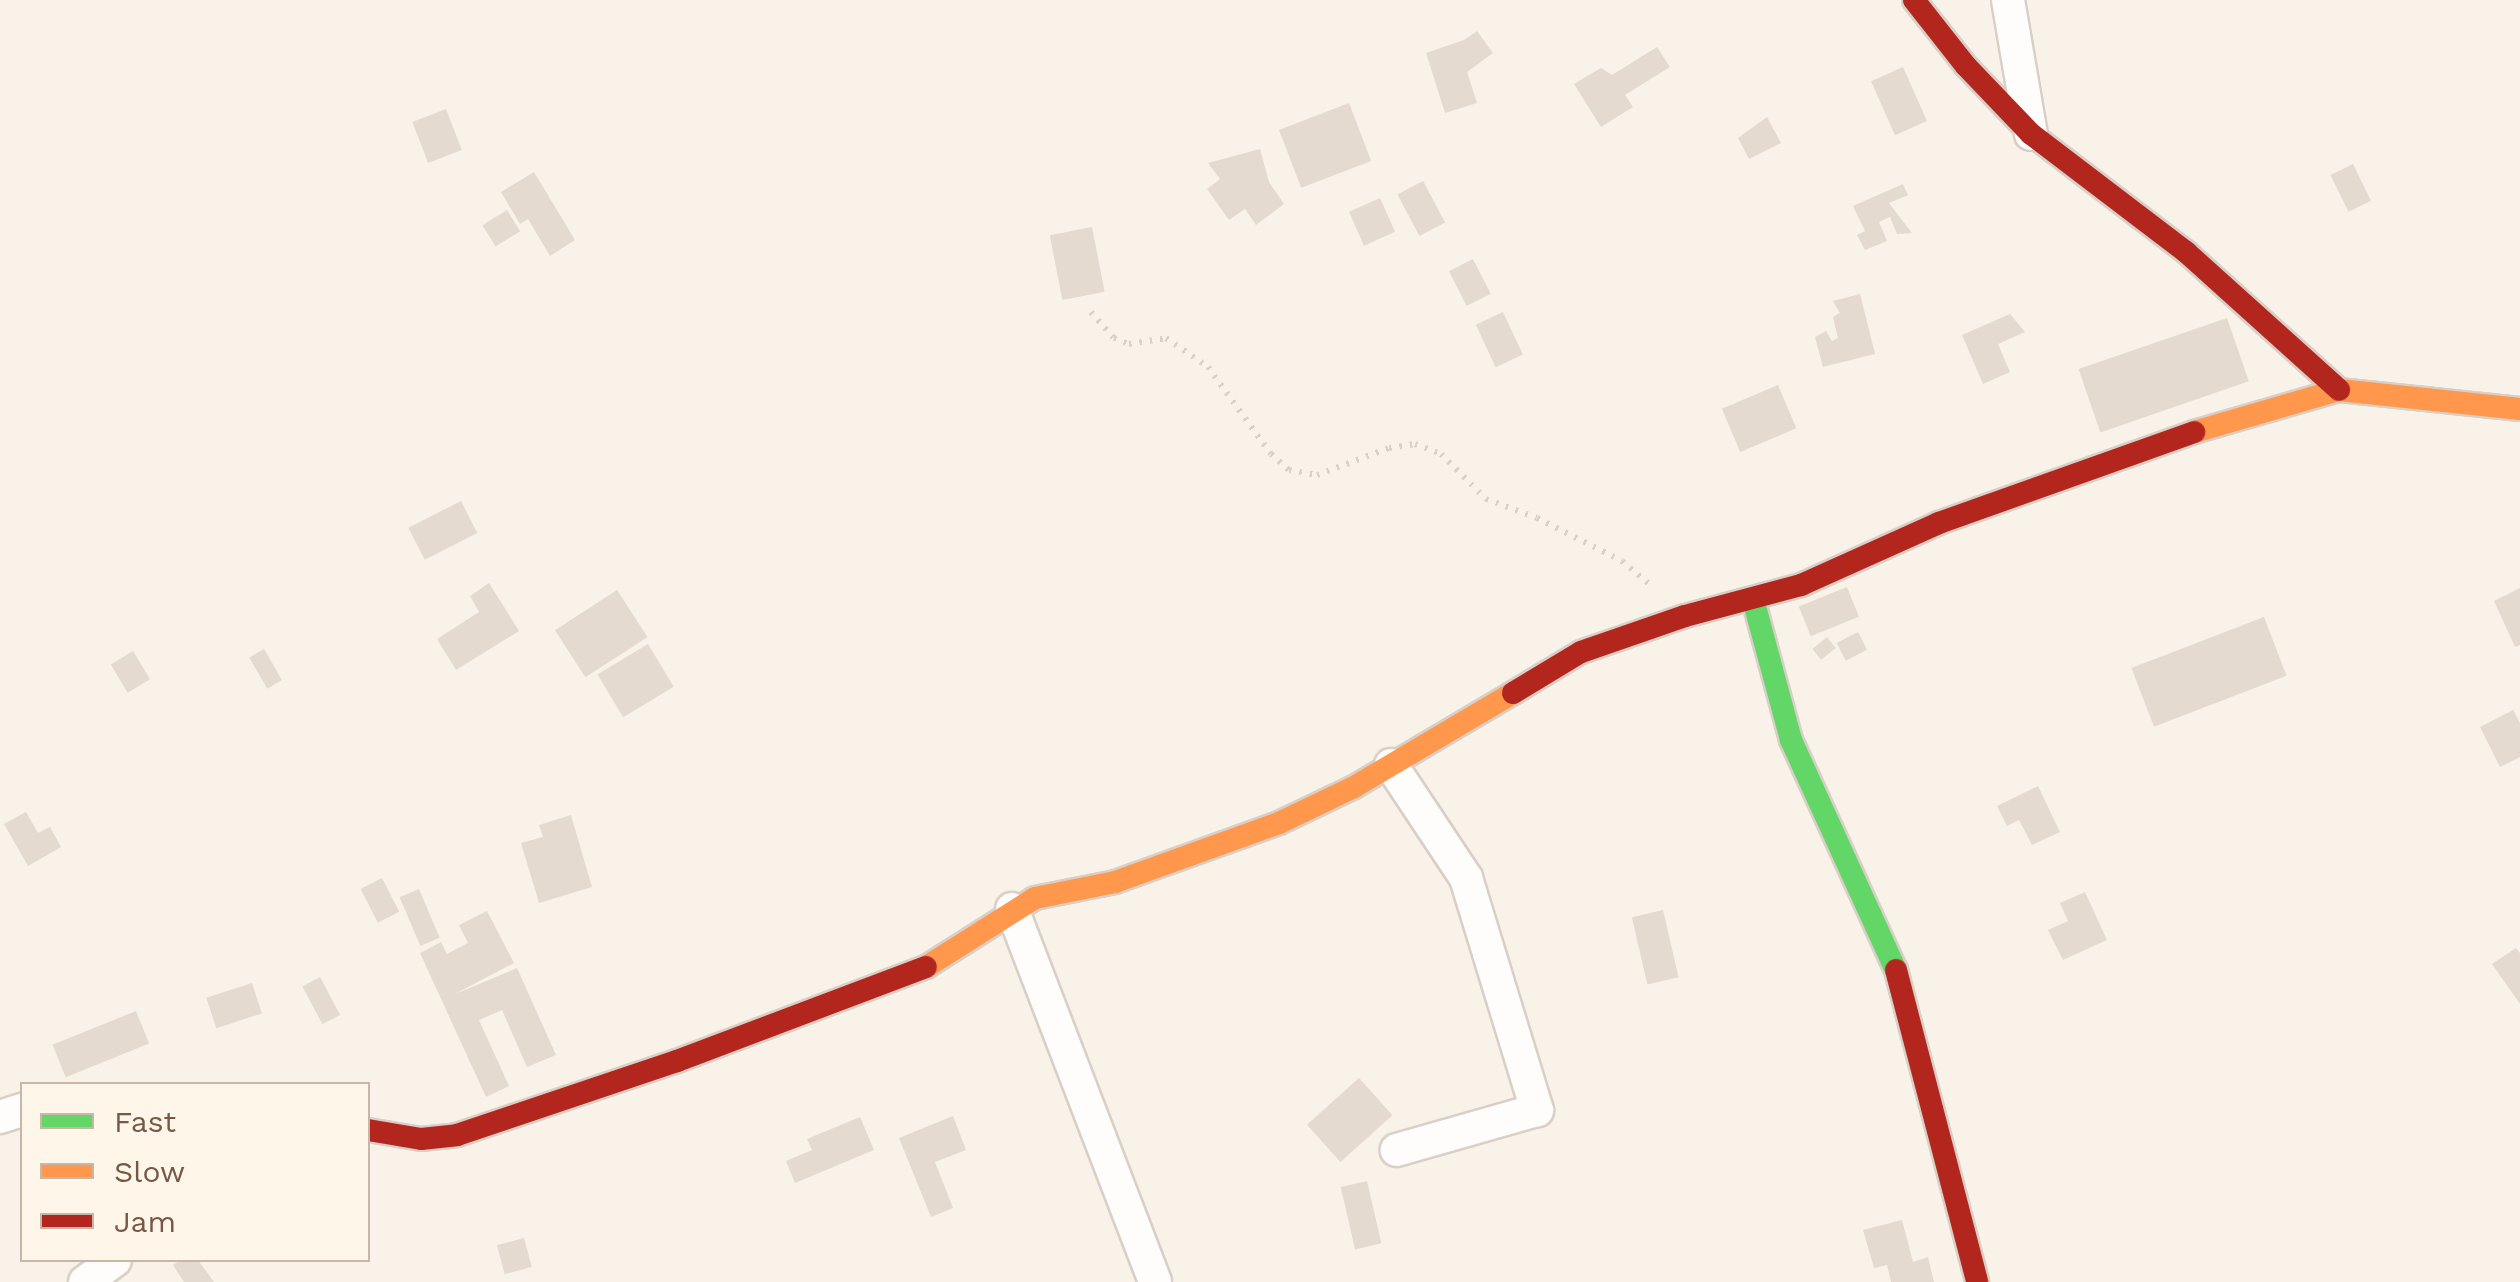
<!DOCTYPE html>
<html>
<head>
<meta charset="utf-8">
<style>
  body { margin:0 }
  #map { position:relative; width:2520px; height:1282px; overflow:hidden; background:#f8f2e8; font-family:"Work Sans",sans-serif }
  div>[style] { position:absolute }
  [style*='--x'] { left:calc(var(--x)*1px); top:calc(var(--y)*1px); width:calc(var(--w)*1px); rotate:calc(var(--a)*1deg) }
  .building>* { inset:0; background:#e5dad0; transform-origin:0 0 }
  .path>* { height:6px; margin-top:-3px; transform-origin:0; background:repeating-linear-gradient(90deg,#dbd1cb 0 2.5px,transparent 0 10.5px) }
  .roads { filter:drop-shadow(2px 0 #d9cfc6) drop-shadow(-2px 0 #d9cfc6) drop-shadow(0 2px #d9cfc6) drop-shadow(0 -2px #d9cfc6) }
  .street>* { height:32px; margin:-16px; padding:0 16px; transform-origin:16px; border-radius:16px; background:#fefdfc }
  .fast>* { height:22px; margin:-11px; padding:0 11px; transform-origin:11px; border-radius:11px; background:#63d668 }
  .slow>* { height:22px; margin:-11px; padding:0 11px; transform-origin:11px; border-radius:11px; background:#ff974d }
  .jam>* { height:22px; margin:-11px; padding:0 11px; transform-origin:11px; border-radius:11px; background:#b3261e }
  span { translate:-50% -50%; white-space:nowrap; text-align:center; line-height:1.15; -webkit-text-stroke:8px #fff6ea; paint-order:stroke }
  .legend { position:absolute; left:20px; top:1082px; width:350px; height:180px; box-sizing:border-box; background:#fff6ea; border:2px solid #c9b6a8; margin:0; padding:12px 18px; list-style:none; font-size:30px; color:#785746 }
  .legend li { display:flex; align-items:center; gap:20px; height:50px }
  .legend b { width:50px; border:2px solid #c9b6a8 }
</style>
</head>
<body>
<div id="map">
  <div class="building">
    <i style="clip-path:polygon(1477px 31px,1493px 53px,1467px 72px,1477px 103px,1445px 113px,1426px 53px,1464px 40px)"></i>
    <i style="clip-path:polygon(1657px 47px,1670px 67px,1625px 95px,1633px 107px,1601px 127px,1574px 84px,1601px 68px,1612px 75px)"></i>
    <i style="left:1903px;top:67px;width:59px;height:35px;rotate:66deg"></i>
    <i style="left:1349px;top:103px;width:62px;height:75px;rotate:69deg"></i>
    <i style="left:446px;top:109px;width:44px;height:36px;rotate:69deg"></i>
    <i style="clip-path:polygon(1767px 117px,1781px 143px,1749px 159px,1738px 138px)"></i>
    <i style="clip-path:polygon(1260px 149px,1269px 182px,1284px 204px,1256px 225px,1245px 209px,1229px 220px,1207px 189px,1220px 179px,1208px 163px)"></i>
    <i style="left:2353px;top:164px;width:41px;height:25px;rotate:64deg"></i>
    <i style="clip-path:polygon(534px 172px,575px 240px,550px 256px,528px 219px,520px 224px,501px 192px)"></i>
    <i style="left:1423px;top:181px;width:47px;height:29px;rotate:62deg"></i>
    <i style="clip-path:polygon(1903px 184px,1908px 195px,1889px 203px,1912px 233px,1897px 234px,1890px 217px,1879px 222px,1887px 241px,1865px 250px,1857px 235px,1865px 231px,1853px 206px)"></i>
    <i style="left:1380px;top:198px;width:37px;height:34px;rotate:66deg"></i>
    <i style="left:507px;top:210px;width:25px;height:29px;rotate:58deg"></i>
    <i style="left:1092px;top:227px;width:66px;height:43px;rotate:79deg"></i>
    <i style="left:1473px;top:259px;width:39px;height:27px;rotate:63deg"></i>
    <i style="clip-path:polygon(1860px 294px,1875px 354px,1823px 367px,1815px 337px,1826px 331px,1832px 341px,1838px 338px,1833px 317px,1840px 313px,1833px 301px)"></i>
    <i style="left:1503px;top:312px;width:47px;height:30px;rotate:65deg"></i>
    <i style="clip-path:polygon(2010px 314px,2025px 332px,1998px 344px,2010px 372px,1983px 384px,1962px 335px)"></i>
    <i style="left:2227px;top:318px;width:67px;height:157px;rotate:71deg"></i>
    <i style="left:1778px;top:385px;width:47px;height:61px;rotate:67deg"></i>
    <i style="left:461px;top:501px;width:36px;height:59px;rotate:63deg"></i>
    <i style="clip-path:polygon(489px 583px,519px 631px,456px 670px,437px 639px,479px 612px,470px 596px)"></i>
    <i style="left:1847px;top:587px;width:32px;height:52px;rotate:68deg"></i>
    <i style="clip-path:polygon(2520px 588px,2520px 645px,2515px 647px,2494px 601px)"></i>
    <i style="left:617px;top:590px;width:56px;height:74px;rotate:57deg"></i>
    <i style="left:2264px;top:617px;width:63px;height:142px;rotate:69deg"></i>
    <i style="left:1858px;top:632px;width:20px;height:24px;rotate:63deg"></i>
    <i style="left:1827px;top:637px;width:14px;height:19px;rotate:51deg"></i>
    <i style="left:648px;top:644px;width:50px;height:59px;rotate:59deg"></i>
    <i style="left:264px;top:649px;width:36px;height:17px;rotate:60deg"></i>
    <i style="left:133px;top:651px;width:33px;height:26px;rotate:59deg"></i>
    <i style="clip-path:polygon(2513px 710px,2520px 723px,2520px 757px,2500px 767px,2480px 727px)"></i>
    <i style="clip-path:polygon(2038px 786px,2060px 832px,2032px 845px,2019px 820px,2007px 826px,1997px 806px)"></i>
    <i style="clip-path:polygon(26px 812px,38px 833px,50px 827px,61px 847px,28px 866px,4px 824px)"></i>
    <i style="clip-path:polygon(571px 815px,592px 887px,539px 903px,521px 843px,543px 837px,539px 825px)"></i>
    <i style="left:382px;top:878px;width:38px;height:24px;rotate:63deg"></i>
    <i style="left:419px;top:889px;width:53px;height:21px;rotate:67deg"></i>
    <i style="clip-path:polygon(2085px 892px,2107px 940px,2063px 960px,2048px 930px,2068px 921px,2060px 903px)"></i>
    <i style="left:1663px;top:910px;width:69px;height:32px;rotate:77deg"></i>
    <i style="clip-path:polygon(487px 911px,514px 963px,453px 995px,517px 968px,556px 1055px,527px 1067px,502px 1010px,479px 1020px,509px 1086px,486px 1097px,420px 953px,441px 942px,447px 954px,468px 943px,459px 925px)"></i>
    <i style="clip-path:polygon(2516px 948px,2520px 953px,2520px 1004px,2492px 964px)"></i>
    <i style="left:320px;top:977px;width:43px;height:20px;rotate:62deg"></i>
    <i style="left:252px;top:983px;width:32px;height:48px;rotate:72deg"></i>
    <i style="left:136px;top:1011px;width:35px;height:90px;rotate:68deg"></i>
    <i style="left:1359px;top:1078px;width:50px;height:70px;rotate:48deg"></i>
    <i style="clip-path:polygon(953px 1116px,966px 1150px,935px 1162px,953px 1208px,931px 1217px,899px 1138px)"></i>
    <i style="clip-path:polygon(860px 1117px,874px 1150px,795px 1183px,786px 1161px,812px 1150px,807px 1139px)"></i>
    <i style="left:1367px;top:1181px;width:64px;height:27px;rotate:77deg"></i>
    <i style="clip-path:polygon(1902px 1220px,1913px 1262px,1928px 1257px,1934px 1282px,1891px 1282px,1887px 1265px,1874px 1268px,1863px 1230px)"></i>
    <i style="left:524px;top:1238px;width:30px;height:28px;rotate:75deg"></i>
    <i style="clip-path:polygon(181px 1260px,198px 1260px,214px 1282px,184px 1282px,173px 1265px)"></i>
  </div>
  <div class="path">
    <i style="--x:1091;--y:312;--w:35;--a:49"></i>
    <i style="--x:1114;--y:338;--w:16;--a:22"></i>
    <i style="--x:1129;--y:344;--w:37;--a:-9"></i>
    <i style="--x:1166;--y:338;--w:51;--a:34.6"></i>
    <i style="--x:1208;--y:367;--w:107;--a:54.1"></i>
    <i style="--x:1271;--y:454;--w:24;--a:42"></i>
    <i style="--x:1289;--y:470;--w:28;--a:10"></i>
    <i style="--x:1317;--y:475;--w:77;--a:-20.6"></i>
    <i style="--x:1389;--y:448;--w:26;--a:-9"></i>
    <i style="--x:1415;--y:444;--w:28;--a:21"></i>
    <i style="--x:1441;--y:454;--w:64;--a:45"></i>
    <i style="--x:1486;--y:499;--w:54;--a:20.4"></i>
    <i style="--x:1537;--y:518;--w:95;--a:26.8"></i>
    <i style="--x:1622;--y:561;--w:38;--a:40"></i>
  </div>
  <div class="roads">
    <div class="street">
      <i style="--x:2008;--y:0;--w:136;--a:80.3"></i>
      <i style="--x:1391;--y:765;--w:136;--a:56.4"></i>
      <i style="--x:1466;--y:878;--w:243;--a:73"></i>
      <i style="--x:1537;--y:1110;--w:146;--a:164.1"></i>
      <i style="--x:1012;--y:909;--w:399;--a:69"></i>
      <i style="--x:0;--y:1117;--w:23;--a:-18"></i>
      <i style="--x:85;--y:1282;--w:37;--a:-36"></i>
    </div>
    <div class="fast">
      <i style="--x:1753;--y:599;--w:146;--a:74.9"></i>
      <i style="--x:1791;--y:740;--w:253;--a:65.5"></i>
    </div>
    <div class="slow">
      <i style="--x:2194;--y:432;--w:151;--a:-16.2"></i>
      <i style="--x:2339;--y:390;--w:182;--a:6"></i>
      <i style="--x:926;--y:967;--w:129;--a:-32.3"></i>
      <i style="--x:1035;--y:898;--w:82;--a:-11.3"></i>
      <i style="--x:1115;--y:882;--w:174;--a:-19.8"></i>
      <i style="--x:1279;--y:823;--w:83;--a:-25.6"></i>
      <i style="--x:1354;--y:787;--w:185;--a:-30.6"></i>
    </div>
    <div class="jam">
      <i style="--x:1914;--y:0;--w:84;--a:51.8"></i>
      <i style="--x:1966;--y:66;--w:94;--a:46.3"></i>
      <i style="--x:2031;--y:134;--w:195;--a:37.3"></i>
      <i style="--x:2186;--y:252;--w:206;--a:42"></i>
      <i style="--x:1513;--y:693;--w:79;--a:-31.1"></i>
      <i style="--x:1581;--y:652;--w:110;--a:-19.1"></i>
      <i style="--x:1685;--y:616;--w:120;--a:-15"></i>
      <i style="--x:1801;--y:585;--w:151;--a:-24.2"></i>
      <i style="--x:1939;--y:523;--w:271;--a:-19.6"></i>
      <i style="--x:1896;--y:970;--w:322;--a:75.4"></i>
      <i style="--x:368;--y:1130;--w:54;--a:9.6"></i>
      <i style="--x:421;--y:1139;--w:36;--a:-6"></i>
      <i style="--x:457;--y:1135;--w:232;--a:-18.6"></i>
      <i style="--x:677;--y:1061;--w:266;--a:-20.7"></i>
    </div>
  </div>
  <ul class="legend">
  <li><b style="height:12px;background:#63d668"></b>Fast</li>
  <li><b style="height:12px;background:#ff974d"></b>Slow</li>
  <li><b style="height:12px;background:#b3261e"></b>Jam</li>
  </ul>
</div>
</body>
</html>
